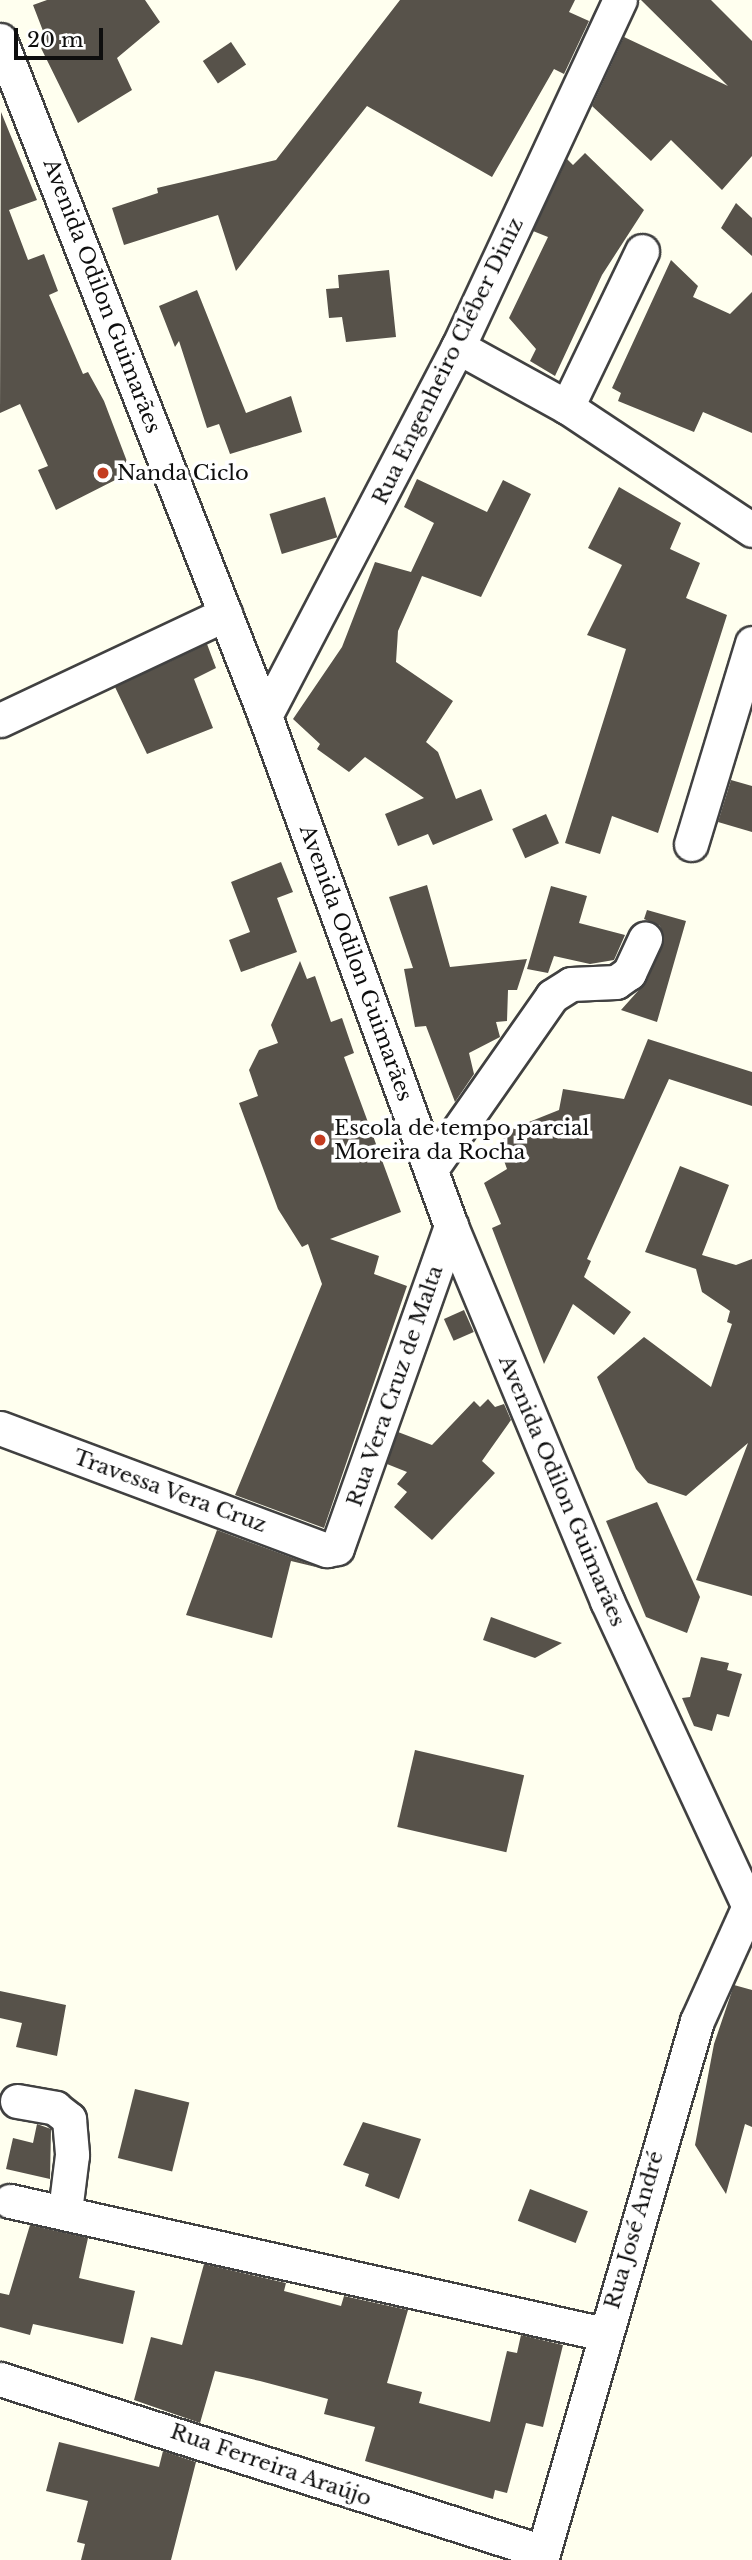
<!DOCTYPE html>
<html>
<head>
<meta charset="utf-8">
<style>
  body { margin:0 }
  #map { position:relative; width:752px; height:2560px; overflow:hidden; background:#ffffef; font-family:"Libre Baskerville",serif }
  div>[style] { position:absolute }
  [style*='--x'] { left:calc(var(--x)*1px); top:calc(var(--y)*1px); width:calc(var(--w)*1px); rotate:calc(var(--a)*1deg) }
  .building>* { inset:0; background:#57524a; transform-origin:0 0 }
  .roads { filter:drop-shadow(2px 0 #414141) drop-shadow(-2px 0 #414141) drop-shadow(0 2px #414141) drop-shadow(0 -2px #414141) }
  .minor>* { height:33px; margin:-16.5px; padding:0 16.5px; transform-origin:16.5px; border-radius:16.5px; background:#fff }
  .dots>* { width:19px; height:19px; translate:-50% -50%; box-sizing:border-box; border:4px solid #fff; border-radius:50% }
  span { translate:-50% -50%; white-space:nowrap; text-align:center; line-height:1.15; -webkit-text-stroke:7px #fff; paint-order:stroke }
  .street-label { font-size:21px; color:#0e0e0e }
  .poi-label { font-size:21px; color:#0e0e0e }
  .left { translate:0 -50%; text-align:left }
  .scale { position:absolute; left:14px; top:28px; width:89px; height:32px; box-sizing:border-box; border:4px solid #0e0e0e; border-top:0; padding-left:9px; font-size:21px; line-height:24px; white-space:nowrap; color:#0e0e0e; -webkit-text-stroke:5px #fff; paint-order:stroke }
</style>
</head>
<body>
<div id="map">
  <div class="building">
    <i style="clip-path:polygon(47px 0,145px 0,160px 22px,117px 58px,132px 90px,78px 123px,41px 48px,48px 44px,33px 5px)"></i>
    <i style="clip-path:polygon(400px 0,575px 0,569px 12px,589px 21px,564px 74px,554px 69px,492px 177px,367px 106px,236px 271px,218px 215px,124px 245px,112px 208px,158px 193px,157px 188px,276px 160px)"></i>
    <i style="clip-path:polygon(641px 0,711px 0,752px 41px,752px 156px,722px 190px,671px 140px,651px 161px,592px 106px,624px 37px,728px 86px)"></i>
    <i style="left:231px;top:42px;width:27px;height:34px;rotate:56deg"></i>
    <i style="clip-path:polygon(1px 112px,37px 200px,9px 210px,28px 260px,44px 254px,58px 291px,49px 295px,83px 374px,88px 372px,104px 401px,131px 472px,56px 510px,38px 470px,48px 466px,20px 404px,0 413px)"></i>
    <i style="clip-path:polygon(585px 153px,644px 210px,602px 275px,555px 376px,530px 361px,536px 349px,509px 318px,548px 237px,533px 231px,567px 159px,573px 165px)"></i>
    <i style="clip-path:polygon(736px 203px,752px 218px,752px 256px,721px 228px)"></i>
    <i style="clip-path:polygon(671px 260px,698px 286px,693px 297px,730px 314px,752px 292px,752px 433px,703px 412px,694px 432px,618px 401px,621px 393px,612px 388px)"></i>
    <i style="clip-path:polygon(389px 270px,396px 337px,346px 342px,342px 317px,329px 318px,326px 289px,339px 288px,338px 275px)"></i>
    <i style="clip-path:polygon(197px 290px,246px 413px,291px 396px,302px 432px,230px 454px,219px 424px,207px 428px,179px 341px,175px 347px,159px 306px)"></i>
    <i style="clip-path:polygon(417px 479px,487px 512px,503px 480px,531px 494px,481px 597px,422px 576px,398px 631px,396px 662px,453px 701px,426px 742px,438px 752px,456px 799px,481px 789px,493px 820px,433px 845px,428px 834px,398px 846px,385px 814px,424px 798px,365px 757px,349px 772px,317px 749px,320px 744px,293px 719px,342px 647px,375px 562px,411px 572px,434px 523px,404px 507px)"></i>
    <i style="clip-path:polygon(619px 487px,681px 523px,670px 549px,700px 563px,686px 598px,727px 615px,658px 833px,612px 816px,600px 854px,565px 843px,626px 649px,587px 635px,622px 565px,588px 548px)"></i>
    <i style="left:325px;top:497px;width:42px;height:58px;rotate:73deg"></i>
    <i style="clip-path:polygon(207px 644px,216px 668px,194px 679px,213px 728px,147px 754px,115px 687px)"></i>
    <i style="clip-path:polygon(731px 780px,752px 786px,752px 832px,718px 822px)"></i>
    <i style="left:546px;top:814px;width:32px;height:37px;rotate:66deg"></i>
    <i style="clip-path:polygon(281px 862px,293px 892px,277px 898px,297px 952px,241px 972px,229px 940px,250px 932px,231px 882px)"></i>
    <i style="clip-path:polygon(427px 885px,450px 967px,527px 959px,517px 990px,508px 990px,507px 1021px,496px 1022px,500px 1037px,469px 1053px,474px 1074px,455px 1102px,426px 1026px,415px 1027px,404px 969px,413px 968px,389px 897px)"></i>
    <i style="clip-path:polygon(551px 886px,587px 896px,579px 923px,625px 935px,614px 960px,590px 964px,554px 956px,548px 973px,527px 969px)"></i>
    <i style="clip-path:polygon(647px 910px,686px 921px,657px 1022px,621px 1010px,646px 982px,663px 945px,660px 926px,644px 919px)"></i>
    <i style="clip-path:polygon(300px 961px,307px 979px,315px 976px,331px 1022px,342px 1018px,354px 1053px,344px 1057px,401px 1212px,330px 1239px,379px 1256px,374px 1274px,407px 1286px,324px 1528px,235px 1495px,322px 1284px,308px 1244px,302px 1247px,278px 1209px,239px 1103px,258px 1096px,249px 1070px,259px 1050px,278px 1043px,271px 1025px)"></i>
    <i style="clip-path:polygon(648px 1039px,752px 1072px,752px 1106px,669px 1079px,587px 1259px,591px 1261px,584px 1277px,631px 1312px,614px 1335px,573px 1304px,544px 1364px,492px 1228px,501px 1224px,484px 1183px,507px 1169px,498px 1144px,514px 1128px,559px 1110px,563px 1089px,624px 1099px)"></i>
    <i style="clip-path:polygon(680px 1166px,729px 1185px,702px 1255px,736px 1265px,752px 1259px,752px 1596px,696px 1580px,748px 1443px,686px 1496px,648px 1483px,636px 1469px,597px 1377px,644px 1337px,711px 1387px,732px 1324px,727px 1322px,730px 1311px,702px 1292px,696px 1269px,645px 1252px)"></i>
    <i style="left:464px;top:1310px;width:24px;height:22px;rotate:66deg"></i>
    <i style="clip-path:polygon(488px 1399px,495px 1407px,504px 1404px,511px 1420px,482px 1461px,495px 1473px,432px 1540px,394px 1507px,407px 1492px,397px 1484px,407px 1472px,387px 1464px,398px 1432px,432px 1445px,474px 1401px,480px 1407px)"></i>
    <i style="clip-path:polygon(657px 1502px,700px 1597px,687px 1633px,646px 1617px,606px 1521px)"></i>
    <i style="clip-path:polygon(217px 1530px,320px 1568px,291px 1561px,272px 1638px,186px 1615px)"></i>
    <i style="clip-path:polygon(491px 1617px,562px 1643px,535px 1658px,483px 1640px)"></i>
    <i style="clip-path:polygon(701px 1657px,729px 1663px,727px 1670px,742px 1674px,729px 1717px,717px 1714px,712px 1731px,694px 1726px,682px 1698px,690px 1697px)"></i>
    <i style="left:415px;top:1750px;width:112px;height:79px;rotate:13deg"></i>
    <i style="clip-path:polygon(734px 1985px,752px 1990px,752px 2127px,745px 2124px,726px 2194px,695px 2145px,714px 2044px)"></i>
    <i style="clip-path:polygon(0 1991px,66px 2005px,57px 2056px,16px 2047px,22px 2023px,0 2018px)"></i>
    <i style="left:135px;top:2089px;width:56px;height:71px;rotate:14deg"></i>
    <i style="clip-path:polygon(363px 2122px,421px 2139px,399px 2199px,365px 2186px,369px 2174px,343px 2165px)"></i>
    <i style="clip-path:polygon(37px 2124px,51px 2129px,50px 2179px,6px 2169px,13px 2138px,33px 2143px)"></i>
    <i style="left:530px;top:2189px;width:62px;height:34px;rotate:21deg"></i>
    <i style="clip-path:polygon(30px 2225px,88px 2238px,79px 2278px,135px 2291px,123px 2344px,33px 2324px,30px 2335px,0 2327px,0 2293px,9px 2295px)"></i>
    <i style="clip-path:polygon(204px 2264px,286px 2283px,284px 2291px,341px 2306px,344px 2296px,408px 2310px,387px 2383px,422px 2392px,419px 2403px,490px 2422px,507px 2351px,517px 2353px,521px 2335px,563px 2345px,543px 2427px,526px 2423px,507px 2493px,495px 2490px,493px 2499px,365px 2461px,375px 2427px,324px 2414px,328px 2399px,260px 2381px,215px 2371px,200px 2423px,134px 2400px,151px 2337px,182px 2345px)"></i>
    <i style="clip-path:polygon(59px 2442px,159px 2467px,163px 2451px,196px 2462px,171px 2560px,81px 2560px,85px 2544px,77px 2542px,88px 2501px,46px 2491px)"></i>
  </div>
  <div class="roads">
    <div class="minor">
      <i style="--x:0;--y:40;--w:726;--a:68.59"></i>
      <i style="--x:265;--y:716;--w:543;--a:69.96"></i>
      <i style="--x:451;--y:1226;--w:406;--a:67.4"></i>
      <i style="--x:607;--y:1601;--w:345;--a:65.1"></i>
      <i style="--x:458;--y:347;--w:124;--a:28.8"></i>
      <i style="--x:567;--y:407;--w:222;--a:33.6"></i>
      <i style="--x:567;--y:407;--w:173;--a:-64.3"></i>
      <i style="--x:265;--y:716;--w:416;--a:-62.4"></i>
      <i style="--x:458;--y:347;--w:383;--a:-65"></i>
      <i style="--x:0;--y:720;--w:249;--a:-25.2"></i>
      <i style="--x:691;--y:844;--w:210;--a:-73.1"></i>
      <i style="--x:431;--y:1169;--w:211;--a:-55"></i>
      <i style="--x:552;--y:996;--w:22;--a:-32"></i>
      <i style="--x:571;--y:984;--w:45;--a:-2.5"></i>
      <i style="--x:616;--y:982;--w:16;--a:-35"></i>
      <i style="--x:629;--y:973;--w:38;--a:-65"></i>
      <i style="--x:0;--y:1428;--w:349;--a:20.5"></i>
      <i style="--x:327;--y:1550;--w:10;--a:-11"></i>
      <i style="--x:337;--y:1548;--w:342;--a:-70.5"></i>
      <i style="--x:17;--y:2101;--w:39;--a:10"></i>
      <i style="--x:55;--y:2108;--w:18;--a:38"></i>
      <i style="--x:69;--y:2119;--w:36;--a:85"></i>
      <i style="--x:72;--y:2155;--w:56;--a:97.1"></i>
      <i style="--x:10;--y:2201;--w:609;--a:12.62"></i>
      <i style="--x:0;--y:2379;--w:570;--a:17.67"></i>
      <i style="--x:541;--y:2560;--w:561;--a:-73.86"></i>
      <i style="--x:697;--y:2021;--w:124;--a:-65.7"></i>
    </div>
  </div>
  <div class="dots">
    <i style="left:103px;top:473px;background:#c43c20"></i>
    <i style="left:320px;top:1140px;background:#c43c20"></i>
  </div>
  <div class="street-label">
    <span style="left:102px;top:296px;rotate:69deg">Avenida Odilon Guimarães</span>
    <span style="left:448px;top:361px;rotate:-64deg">Rua Engenheiro Cléber Diniz</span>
    <span style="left:356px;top:963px;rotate:70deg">Avenida Odilon Guimarães</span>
    <span style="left:395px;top:1386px;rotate:-71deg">Rua Vera Cruz de Malta</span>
    <span style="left:170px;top:1491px;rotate:20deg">Travessa Vera Cruz</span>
    <span style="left:562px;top:1491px;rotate:67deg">Avenida Odilon Guimarães</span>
    <span style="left:634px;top:2230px;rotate:-74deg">Rua José André</span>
    <span style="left:271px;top:2465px;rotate:19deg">Rua Ferreira Araújo</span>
  </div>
  <div class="poi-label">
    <span class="left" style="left:117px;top:473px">Nanda Ciclo</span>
    <span class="left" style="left:334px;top:1140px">Escola de tempo parcial<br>Moreira da Rocha</span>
  </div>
  <div class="scale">20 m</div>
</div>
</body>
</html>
